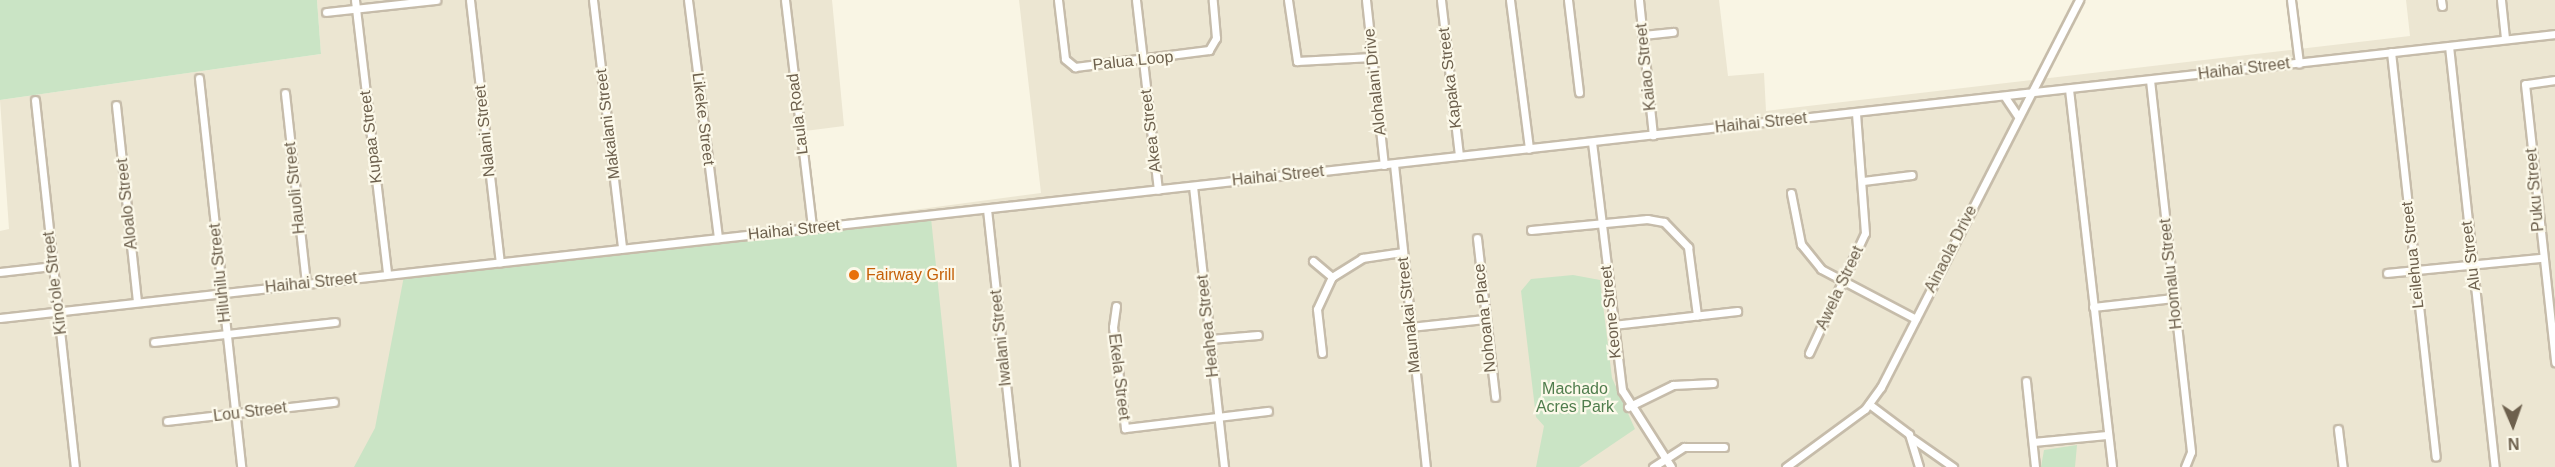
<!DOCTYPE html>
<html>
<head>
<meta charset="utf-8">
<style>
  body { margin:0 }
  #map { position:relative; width:2555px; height:467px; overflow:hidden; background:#f9f5e4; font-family:Helvetica,sans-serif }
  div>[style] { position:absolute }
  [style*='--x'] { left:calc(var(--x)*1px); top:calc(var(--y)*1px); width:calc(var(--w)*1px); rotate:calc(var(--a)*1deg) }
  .residential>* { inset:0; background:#ece6d2 }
  .green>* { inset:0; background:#cae4c5 }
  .roads { filter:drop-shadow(2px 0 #c6bcaa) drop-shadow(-2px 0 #c6bcaa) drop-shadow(0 2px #c6bcaa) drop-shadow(0 -2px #c6bcaa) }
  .minor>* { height:7px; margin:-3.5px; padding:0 3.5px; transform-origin:3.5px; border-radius:3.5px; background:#fff }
  .dots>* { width:16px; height:16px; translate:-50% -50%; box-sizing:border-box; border:3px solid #fcf9ea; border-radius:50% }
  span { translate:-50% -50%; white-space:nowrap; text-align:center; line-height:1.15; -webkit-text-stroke:4.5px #fcf9ea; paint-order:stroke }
  .street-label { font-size:16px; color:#6d604d }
  .food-label { font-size:16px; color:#c56008 }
  .left { translate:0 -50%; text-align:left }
  .park-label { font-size:16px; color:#507d4d }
  .north { position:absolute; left:2483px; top:395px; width:60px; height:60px; -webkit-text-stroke:4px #fcf9ea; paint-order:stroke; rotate:178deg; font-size:16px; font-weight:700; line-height:24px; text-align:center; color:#6d604d }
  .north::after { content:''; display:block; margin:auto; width:21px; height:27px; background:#6d604d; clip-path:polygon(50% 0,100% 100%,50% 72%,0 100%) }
</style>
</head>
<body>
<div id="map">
  <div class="residential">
    <i style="clip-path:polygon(317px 0,832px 0,844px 126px,805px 131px,816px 223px,1041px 193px,1019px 0,1719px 0,1728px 76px,1764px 73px,1766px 111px,2410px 36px,2406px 0,2555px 0,2555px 467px,0 467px,0 231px,9px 229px,0 100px,321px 54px)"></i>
  </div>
  <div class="green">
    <i style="clip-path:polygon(0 0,317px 0,321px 54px,0 100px)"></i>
    <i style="clip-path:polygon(931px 218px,957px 467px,354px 467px,375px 428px,404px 276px)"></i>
    <i style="clip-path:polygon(1573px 275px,1600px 280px,1612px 378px,1635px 429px,1579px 467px,1536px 467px,1544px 426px,1536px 417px,1521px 291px,1531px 279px)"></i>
    <i style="clip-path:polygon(2077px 445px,2075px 467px,2041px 467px,2044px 450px)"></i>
  </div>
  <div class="roads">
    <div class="minor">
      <i style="--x:355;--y:0;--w:276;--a:83.3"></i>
      <i style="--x:470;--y:0;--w:264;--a:83.5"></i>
      <i style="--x:593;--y:0;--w:250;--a:83.3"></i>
      <i style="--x:688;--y:0;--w:240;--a:82.8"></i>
      <i style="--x:785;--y:0;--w:230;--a:83.2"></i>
      <i style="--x:1058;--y:0;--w:59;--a:83.2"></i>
      <i style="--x:1065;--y:59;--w:13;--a:39"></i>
      <i style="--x:1075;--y:67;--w:135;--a:-7.2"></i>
      <i style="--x:1209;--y:50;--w:14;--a:-60"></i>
      <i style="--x:1216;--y:38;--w:38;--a:-95"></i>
      <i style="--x:1136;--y:0;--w:191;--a:83.4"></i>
      <i style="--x:1288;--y:0;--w:62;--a:81.6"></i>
      <i style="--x:1297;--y:61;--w:75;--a:-3.1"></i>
      <i style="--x:1366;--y:0;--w:166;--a:83.8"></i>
      <i style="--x:1441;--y:0;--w:157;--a:83.4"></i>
      <i style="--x:1510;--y:0;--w:150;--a:82.7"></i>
      <i style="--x:1568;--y:0;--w:93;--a:83.2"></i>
      <i style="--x:1639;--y:0;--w:136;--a:84.1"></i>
      <i style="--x:2291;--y:0;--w:64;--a:82.8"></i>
      <i style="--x:2441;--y:0;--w:6;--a:81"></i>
      <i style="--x:2501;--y:0;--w:39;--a:84"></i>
      <i style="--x:326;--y:12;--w:111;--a:-6.2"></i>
      <i style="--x:1643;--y:35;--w:30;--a:-6"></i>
      <i style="--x:2449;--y:46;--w:424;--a:83.8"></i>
      <i style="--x:2391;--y:52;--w:407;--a:83.7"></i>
      <i style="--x:199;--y:78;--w:391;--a:83.8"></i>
      <i style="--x:2150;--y:80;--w:374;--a:83.7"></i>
      <i style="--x:2191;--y:452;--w:16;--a:112"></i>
      <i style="--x:2555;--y:80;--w:30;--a:172"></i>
      <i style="--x:2525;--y:84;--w:280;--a:83.8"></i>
      <i style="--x:2069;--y:89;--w:380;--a:83.5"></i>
      <i style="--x:285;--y:93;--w:192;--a:83.7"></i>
      <i style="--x:2005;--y:97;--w:23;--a:56"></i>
      <i style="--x:35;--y:100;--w:369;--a:83.8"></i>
      <i style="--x:116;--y:105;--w:198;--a:83.9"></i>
      <i style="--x:1592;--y:142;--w:250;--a:83.1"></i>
      <i style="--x:1622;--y:390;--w:91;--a:57.5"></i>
      <i style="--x:1394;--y:164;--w:305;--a:84"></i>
      <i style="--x:1863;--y:181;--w:49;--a:-7"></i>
      <i style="--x:1193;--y:186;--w:283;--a:83.7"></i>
      <i style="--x:1791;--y:193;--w:52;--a:78.9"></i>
      <i style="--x:1801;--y:244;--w:32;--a:51"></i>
      <i style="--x:1821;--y:269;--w:107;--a:27.8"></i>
      <i style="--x:987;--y:209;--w:260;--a:83.8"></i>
      <i style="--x:1531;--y:230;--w:117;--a:-5.4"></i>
      <i style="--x:1647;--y:219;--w:17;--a:10"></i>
      <i style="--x:1664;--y:222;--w:35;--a:46"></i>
      <i style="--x:1688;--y:247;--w:69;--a:82.5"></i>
      <i style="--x:1477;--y:238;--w:160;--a:83.5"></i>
      <i style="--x:1313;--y:261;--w:25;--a:40"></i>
      <i style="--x:0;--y:272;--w:53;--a:-6.5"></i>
      <i style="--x:2387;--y:273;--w:155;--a:-5.6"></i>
      <i style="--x:1116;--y:306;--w:21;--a:98"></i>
      <i style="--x:1113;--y:327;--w:102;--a:83.2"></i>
      <i style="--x:1125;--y:428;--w:144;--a:-6.8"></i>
      <i style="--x:2093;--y:307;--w:81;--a:-6.4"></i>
      <i style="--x:0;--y:318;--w:2571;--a:-6.34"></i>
      <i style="--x:1613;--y:325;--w:125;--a:-6.4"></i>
      <i style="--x:1410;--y:327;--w:75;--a:-6.1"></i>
      <i style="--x:1210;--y:339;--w:48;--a:-4.8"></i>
      <i style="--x:154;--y:342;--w:182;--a:-6.3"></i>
      <i style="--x:1322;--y:353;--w:44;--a:-96.5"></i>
      <i style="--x:1317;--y:309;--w:35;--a:-65"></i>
      <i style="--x:1332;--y:277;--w:36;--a:-32"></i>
      <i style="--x:1362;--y:258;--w:40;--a:-8.5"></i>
      <i style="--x:1809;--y:353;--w:132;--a:-65"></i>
      <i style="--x:1865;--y:233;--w:120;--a:-94.3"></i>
      <i style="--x:2026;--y:381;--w:86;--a:84"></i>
      <i style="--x:1869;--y:404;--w:50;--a:36.9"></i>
      <i style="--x:1909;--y:434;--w:34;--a:73"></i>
      <i style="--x:1628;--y:407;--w:50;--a:-26.1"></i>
      <i style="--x:1673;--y:385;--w:40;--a:-2.9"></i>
      <i style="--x:167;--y:421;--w:168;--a:-6.5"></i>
      <i style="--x:2338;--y:429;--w:38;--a:83"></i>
      <i style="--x:1913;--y:439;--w:49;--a:35"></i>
      <i style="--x:2033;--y:442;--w:74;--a:-5.4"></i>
      <i style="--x:1653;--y:467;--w:37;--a:-33"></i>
      <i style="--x:1684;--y:447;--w:40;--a:0"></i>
      <i style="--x:1786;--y:467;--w:98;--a:-36.3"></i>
      <i style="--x:1865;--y:409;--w:27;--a:-54"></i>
      <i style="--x:1881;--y:387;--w:435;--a:-62.9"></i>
    </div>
  </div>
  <div class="dots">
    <i style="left:854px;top:275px;background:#e8710a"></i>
  </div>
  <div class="street-label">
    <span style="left:1133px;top:61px;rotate:-6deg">Palua Loop</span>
    <span style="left:1646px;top:67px;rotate:-96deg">Kaiao Street</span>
    <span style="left:2244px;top:69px;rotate:-7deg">Haihai Street</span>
    <span style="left:1450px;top:78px;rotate:-97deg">Kapaka Street</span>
    <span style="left:1375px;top:82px;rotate:-96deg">Alohalani Drive</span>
    <span style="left:798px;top:114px;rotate:-97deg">Laula Road</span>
    <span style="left:703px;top:119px;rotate:83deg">Likeke Street</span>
    <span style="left:1761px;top:123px;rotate:-6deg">Haihai Street</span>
    <span style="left:608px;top:124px;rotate:-97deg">Makalani Street</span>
    <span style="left:485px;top:131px;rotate:-96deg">Nalani Street</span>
    <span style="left:1151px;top:131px;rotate:-97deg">Akea Street</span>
    <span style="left:371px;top:137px;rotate:-97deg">Kupaa Street</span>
    <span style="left:1278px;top:176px;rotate:-6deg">Haihai Street</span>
    <span style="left:295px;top:188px;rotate:-96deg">Hauoli Street</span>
    <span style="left:2535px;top:190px;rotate:-95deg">Puku Street</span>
    <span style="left:127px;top:204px;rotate:-96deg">Aloalo Street</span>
    <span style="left:794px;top:230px;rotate:-6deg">Haihai Street</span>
    <span style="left:1951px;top:249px;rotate:-63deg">Ainaola Drive</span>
    <span style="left:2413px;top:255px;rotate:-96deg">Leilehua Street</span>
    <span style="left:2471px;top:256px;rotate:-97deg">Alu Street</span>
    <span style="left:220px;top:273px;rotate:-96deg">Hiluhilu Street</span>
    <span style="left:2171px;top:274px;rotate:-96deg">Hoomalu Street</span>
    <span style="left:55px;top:283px;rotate:-97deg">Kinoʻole Street</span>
    <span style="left:311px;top:283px;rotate:-6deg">Haihai Street</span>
    <span style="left:1840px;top:288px;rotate:-65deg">Awela Street</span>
    <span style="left:1611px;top:312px;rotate:-96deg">Keone Street</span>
    <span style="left:1409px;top:315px;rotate:-96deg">Maunakai Street</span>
    <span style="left:1485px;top:318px;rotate:-96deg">Nohoana Place</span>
    <span style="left:1208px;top:326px;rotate:-96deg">Heahea Street</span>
    <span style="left:1001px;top:338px;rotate:-96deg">Iwalani Street</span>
    <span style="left:1119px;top:377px;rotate:83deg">Ekela Street</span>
    <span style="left:250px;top:412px;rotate:-7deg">Lou Street</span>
  </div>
  <div class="food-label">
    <span class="left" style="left:866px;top:275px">Fairway Grill</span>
  </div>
  <div class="park-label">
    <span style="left:1575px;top:398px">Machado<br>Acres Park</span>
  </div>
  <div class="north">N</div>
</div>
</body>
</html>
